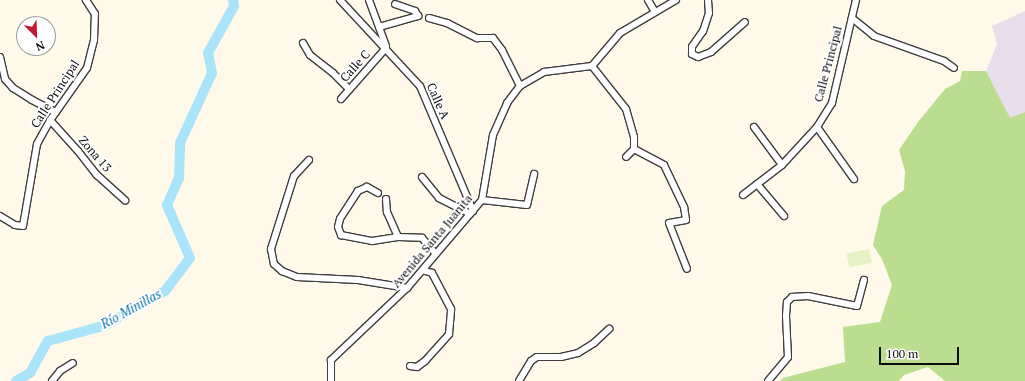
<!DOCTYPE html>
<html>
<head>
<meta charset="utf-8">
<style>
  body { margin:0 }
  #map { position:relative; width:1025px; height:381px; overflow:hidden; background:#fff9ea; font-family:"PT Serif",serif }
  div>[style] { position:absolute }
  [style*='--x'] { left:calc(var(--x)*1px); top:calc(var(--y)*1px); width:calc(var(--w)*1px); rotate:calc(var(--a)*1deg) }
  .industrial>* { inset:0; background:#e9deeb }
  .forest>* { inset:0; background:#badd8f }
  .pitch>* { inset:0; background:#e6f2c3; transform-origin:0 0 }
  .river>* { height:10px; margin:-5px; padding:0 5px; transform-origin:5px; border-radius:5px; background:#aae4fa }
  .roads { filter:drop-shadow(1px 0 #3e3e3e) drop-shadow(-1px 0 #3e3e3e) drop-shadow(0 1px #3e3e3e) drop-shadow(0 -1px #3e3e3e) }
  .minor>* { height:6px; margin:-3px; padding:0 3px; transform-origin:3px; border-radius:3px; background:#fff }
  span { translate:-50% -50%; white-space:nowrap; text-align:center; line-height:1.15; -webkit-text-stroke:4px #fff; paint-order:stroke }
  .street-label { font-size:12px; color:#0b0b0b }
  .water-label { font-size:13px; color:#0d71a4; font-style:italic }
  .north { position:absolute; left:16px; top:16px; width:40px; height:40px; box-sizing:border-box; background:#fff; border:1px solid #9d9d9d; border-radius:50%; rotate:157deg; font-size:11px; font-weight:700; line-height:16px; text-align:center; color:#0b0b0b }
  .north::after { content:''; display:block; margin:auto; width:14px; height:18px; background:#c41b33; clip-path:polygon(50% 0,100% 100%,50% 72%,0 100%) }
  .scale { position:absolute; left:879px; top:347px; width:80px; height:18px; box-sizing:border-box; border:2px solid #0b0b0b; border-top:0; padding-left:5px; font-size:12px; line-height:14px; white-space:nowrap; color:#0b0b0b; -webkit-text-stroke:3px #fff; paint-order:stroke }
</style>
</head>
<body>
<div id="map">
  <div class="industrial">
    <i style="clip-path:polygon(1025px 11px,1025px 112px,1010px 119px,986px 71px,997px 44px,992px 26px)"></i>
  </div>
  <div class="forest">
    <i style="clip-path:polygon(962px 71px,986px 71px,1010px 118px,1025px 112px,1025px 381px,945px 381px,928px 367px,904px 375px,899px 381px,780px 381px,783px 378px,845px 362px,843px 327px,880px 322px,892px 285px,882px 259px,873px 245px,882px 206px,904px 190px,905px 171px,899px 150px,918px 122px,945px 89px,960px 81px)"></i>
  </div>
  <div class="pitch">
    <i style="left:869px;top:249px;width:14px;height:23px;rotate:78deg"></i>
  </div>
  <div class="river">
    <i style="--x:16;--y:381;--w:16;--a:-30"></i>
    <i style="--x:30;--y:373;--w:37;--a:-61"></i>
    <i style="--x:48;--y:341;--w:60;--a:-15.4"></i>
    <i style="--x:106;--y:325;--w:68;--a:-30"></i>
    <i style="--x:165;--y:291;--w:41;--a:-52.9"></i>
    <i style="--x:190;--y:258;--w:58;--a:-113.5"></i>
    <i style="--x:167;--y:205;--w:30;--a:-66"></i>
    <i style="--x:179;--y:178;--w:35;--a:-88"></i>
    <i style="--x:180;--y:143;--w:77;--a:-65.4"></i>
    <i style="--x:212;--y:73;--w:20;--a:-101"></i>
    <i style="--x:208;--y:53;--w:54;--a:-61"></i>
    <i style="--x:234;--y:6;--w:6;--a:-99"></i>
  </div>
  <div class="roads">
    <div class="minor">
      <i style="--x:340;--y:0;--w:117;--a:47.1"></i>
      <i style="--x:420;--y:86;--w:136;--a:67"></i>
      <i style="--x:369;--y:0;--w:49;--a:69.7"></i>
      <i style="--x:648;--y:0;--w:14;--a:60"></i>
      <i style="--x:708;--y:0;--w:13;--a:86"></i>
      <i style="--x:709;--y:13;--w:19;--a:108"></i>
      <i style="--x:703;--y:31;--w:19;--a:125"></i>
      <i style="--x:692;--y:47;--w:7;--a:90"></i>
      <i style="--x:692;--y:54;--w:7;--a:27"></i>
      <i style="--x:698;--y:57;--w:14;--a:-21"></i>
      <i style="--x:711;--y:52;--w:45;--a:-41.4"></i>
      <i style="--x:429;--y:18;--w:19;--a:16"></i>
      <i style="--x:447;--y:23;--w:34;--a:27"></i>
      <i style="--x:477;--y:38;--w:16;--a:0"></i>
      <i style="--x:493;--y:38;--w:15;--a:53"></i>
      <i style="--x:502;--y:50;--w:40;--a:63.4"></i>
      <i style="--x:852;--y:18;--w:28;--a:39"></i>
      <i style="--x:874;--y:36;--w:74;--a:19.7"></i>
      <i style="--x:944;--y:61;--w:12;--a:35"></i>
      <i style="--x:379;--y:27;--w:41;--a:-15.8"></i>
      <i style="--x:418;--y:16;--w:6;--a:-121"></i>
      <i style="--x:415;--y:11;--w:21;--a:-161"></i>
      <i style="--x:303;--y:43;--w:14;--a:60"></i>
      <i style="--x:310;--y:55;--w:29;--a:38"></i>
      <i style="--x:333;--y:73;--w:23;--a:45"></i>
      <i style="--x:0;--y:57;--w:23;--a:77"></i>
      <i style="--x:5;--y:79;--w:12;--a:48"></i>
      <i style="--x:13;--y:88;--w:22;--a:32"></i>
      <i style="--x:32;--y:100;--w:27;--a:27"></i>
      <i style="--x:592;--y:66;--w:55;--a:51.7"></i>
      <i style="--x:626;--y:109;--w:29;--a:74"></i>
      <i style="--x:634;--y:137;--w:12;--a:90"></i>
      <i style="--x:634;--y:149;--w:11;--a:135"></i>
      <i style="--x:341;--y:99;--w:68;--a:-48.6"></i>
      <i style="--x:50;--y:120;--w:42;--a:47.9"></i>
      <i style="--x:78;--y:151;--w:31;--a:52"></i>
      <i style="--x:97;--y:175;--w:38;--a:42"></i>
      <i style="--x:754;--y:127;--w:47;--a:53.6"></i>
      <i style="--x:817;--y:127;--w:64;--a:54.6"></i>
      <i style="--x:634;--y:149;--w:34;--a:28"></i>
      <i style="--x:664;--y:165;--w:47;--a:64.5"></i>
      <i style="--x:684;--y:207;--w:13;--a:81"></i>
      <i style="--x:686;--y:220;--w:17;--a:170"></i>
      <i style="--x:669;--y:223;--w:49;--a:68.6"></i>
      <i style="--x:309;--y:160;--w:22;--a:133"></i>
      <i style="--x:294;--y:176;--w:77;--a:107.5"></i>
      <i style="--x:271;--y:249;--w:15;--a:79"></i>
      <i style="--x:274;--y:264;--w:11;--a:41"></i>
      <i style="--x:282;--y:271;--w:16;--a:22"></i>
      <i style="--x:297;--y:277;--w:61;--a:2.8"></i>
      <i style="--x:358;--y:280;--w:50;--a:9.3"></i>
      <i style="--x:422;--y:177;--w:27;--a:51"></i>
      <i style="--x:439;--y:198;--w:35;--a:27"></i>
      <i style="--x:757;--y:184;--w:42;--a:49.8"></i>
      <i style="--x:378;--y:193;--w:13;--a:-151"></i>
      <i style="--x:367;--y:187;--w:10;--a:156"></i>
      <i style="--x:358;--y:191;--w:33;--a:123"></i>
      <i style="--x:340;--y:219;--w:8;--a:104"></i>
      <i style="--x:338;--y:227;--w:9;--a:69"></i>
      <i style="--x:341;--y:235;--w:32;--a:11"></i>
      <i style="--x:372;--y:241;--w:26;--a:-9"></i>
      <i style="--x:398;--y:237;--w:24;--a:2"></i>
      <i style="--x:422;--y:238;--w:20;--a:49"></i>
      <i style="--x:743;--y:195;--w:49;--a:-37.6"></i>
      <i style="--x:782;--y:165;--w:52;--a:-47.4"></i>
      <i style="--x:817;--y:127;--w:28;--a:-58"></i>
      <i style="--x:832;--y:103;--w:106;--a:-76.9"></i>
      <i style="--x:386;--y:199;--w:13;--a:86"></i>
      <i style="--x:387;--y:212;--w:27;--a:66"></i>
      <i style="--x:482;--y:200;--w:45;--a:6.3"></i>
      <i style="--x:527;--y:205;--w:32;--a:-77"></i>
      <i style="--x:0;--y:216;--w:17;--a:31"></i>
      <i style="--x:15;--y:225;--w:8;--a:7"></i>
      <i style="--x:23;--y:226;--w:83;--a:-80.3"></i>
      <i style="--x:37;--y:144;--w:29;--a:-61"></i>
      <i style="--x:51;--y:119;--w:62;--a:-54.8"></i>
      <i style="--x:87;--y:68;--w:29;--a:-76"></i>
      <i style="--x:94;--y:40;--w:26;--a:-88"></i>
      <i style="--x:95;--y:14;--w:17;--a:-123"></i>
      <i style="--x:410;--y:366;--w:7;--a:8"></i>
      <i style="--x:417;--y:367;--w:10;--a:-37"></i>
      <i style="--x:425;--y:361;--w:36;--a:-48"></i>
      <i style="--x:449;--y:334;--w:25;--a:-85"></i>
      <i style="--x:451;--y:309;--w:41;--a:-117.8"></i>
      <i style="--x:432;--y:273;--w:10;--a:-163"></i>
      <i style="--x:52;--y:381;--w:13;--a:-51"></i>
      <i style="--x:60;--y:371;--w:15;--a:-32"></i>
      <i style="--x:331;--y:381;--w:21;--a:-90"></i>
      <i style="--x:331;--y:360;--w:105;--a:-43.5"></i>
      <i style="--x:407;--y:288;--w:116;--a:-49.6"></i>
      <i style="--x:482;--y:200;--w:66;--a:-80.4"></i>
      <i style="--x:493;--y:135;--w:35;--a:-66"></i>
      <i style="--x:507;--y:103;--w:21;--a:-53"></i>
      <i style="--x:520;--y:86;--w:28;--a:-30"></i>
      <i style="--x:544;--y:72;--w:48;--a:-7.1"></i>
      <i style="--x:592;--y:66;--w:43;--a:-49.7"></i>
      <i style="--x:620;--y:33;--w:65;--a:-30.5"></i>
      <i style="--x:519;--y:381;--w:23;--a:-59"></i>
      <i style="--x:531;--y:361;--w:7;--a:-34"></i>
      <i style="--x:537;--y:357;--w:24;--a:0"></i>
      <i style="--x:561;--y:357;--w:17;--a:-13"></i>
      <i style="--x:578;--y:353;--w:19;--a:-32"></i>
      <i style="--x:594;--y:343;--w:21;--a:-43"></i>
      <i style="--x:768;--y:381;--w:31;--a:-50"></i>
      <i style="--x:788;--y:357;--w:41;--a:-92.8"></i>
      <i style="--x:786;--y:316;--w:14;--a:-86"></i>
      <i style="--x:787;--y:302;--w:7;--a:-45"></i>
      <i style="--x:792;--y:297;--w:16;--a:-4"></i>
      <i style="--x:808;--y:296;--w:50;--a:11.5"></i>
      <i style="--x:857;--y:306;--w:27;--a:-75"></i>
    </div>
  </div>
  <div class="street-label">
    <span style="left:828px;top:64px;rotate:-75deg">Calle Principal</span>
    <span style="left:355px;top:66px;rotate:-48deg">Calle C</span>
    <span style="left:55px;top:94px;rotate:-57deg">Calle Principal</span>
    <span style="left:438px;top:101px;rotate:66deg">Calle A</span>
    <span style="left:95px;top:154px;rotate:49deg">Zona 13</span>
    <span style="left:432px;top:241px;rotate:-50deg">Avenida Santa Juanita</span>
  </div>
  <div class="water-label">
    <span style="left:131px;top:309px;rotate:-29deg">Río Minillas</span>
  </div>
  <div class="north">N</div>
  <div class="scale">100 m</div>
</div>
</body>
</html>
